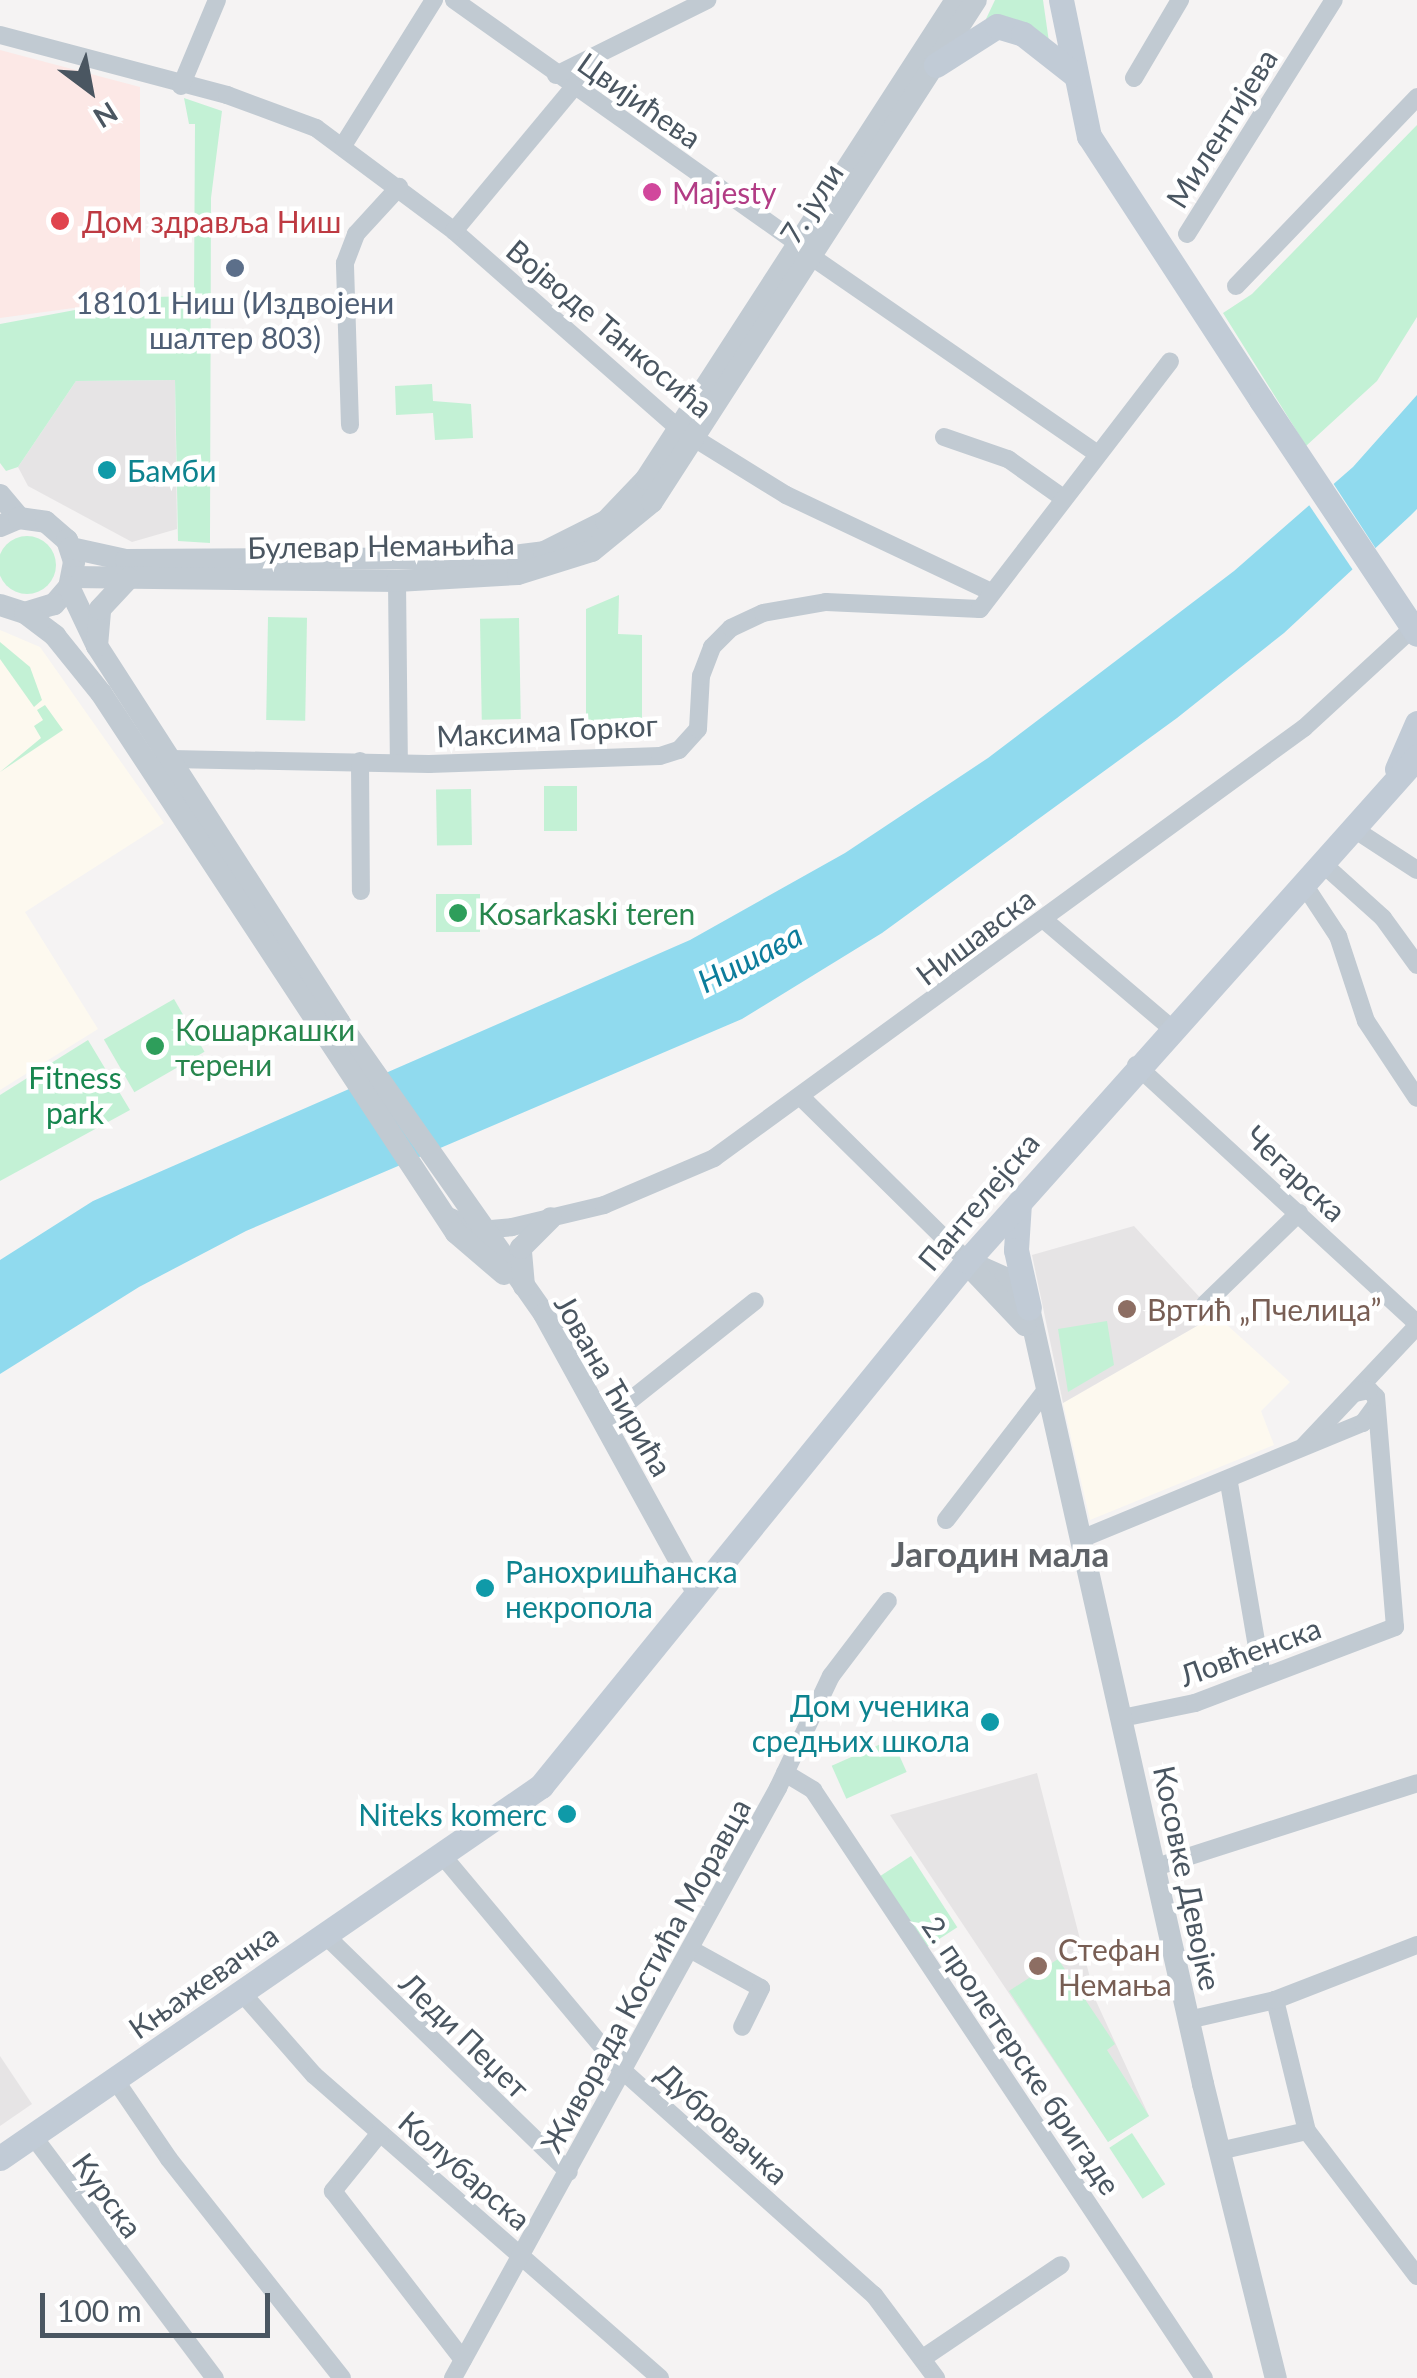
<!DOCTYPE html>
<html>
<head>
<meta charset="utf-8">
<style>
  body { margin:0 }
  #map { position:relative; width:1417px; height:2378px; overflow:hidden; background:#f5f3f3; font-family:Lato,sans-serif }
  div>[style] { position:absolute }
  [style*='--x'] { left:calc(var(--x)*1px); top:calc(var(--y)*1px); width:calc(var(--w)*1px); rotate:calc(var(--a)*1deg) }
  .commercial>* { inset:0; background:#fdf9ef }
  .education>* { inset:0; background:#e6e4e5 }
  .medical>* { inset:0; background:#fce8e6 }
  .green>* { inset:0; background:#c3f1d5; transform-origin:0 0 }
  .round { border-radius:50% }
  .water>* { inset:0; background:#90daee }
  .pier>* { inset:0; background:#f5f3f3 }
  .minor>* { height:18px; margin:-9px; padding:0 9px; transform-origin:9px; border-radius:9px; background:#c1cad2 }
  .tertiary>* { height:22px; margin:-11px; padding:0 11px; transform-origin:11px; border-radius:11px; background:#c1cad2 }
  .secondary>* { height:25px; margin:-12.5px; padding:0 12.5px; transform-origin:12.5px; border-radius:12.5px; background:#c1cbd6 }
  .secondary-bridge>* { height:25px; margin:-12.5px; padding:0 12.5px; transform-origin:12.5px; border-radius:12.5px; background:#c1cbd6 }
  .dots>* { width:28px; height:28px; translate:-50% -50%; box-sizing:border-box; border:5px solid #fff; border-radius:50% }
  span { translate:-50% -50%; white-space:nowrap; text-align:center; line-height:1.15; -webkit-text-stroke:9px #fff; paint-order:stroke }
  .street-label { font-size:30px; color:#4a5661 }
  .hotel-label { font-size:30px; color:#b23c85 }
  .left { translate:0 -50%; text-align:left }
  .health-label { font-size:30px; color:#be3a42 }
  .service-label { font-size:30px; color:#4e5e75 }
  .culture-label { font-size:30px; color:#0d838f }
  .right { translate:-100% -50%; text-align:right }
  .leisure-label { font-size:30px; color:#27864d }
  .park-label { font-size:30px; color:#17864f }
  .education-label { font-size:30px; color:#785e54 }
  .water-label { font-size:32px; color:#0c7c9b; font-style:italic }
  .quarter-label { font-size:35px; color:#5f6368; font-weight:700 }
  .north { position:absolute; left:40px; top:40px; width:100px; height:100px; -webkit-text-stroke:8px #fff; paint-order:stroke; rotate:148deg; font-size:28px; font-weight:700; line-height:40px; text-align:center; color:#4a5661 }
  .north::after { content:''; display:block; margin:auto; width:35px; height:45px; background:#4a5661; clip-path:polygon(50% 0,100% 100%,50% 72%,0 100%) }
  .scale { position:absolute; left:40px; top:2293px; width:230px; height:45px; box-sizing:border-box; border:5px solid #4a5661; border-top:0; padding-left:12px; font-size:30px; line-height:35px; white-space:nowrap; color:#4a5661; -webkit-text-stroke:8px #fff; paint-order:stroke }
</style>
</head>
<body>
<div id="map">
  <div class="commercial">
    <i style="clip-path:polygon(0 630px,40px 647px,164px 823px,25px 912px,98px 1029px,0 1090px)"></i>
    <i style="clip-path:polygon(1216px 1315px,1290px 1382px,1261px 1411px,1274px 1445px,1090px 1520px,1063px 1403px)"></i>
  </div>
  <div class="education">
    <i style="clip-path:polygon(175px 380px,177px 529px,132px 542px,28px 486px,18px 467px,76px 381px)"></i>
    <i style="clip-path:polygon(1134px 1226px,1216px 1315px,1063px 1403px,1032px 1255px)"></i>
    <i style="clip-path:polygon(1037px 1773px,1096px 2001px,1149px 2116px,1108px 2142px,890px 1815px)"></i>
    <i style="clip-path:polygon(0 2056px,32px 2104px,0 2126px)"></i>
  </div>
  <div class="medical">
    <i style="clip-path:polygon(0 50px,140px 87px,140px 299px,0 318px)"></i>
  </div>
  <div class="green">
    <i style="clip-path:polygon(995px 0,1043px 0,1049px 42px,986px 19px)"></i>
    <i style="clip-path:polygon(184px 98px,222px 111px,211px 198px,210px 543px,178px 541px,175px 380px,76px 381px,18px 467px,6px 471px,0 463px,0 324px,75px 310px,145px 316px,154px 297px,194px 296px,195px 124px,189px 124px)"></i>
    <i style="clip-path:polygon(1417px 125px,1417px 317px,1377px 381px,1306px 446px,1223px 313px,1252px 294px)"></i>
    <i style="clip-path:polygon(432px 384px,433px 401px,471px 404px,473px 438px,435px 440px,433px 413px,396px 415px,395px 386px)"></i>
    <i class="round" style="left:-2px;top:536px;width:58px;height:58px"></i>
    <i style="clip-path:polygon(619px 595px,618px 634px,642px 635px,642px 725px,586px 725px,586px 609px)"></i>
    <i style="left:268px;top:617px;width:39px;height:103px;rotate:1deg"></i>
    <i style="left:519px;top:618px;width:101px;height:39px;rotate:89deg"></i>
    <i style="clip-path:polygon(0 642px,30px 667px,42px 700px,34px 707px,0 659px)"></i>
    <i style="clip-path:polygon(45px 705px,63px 730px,0 772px,41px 738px,34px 726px,43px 720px,37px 710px)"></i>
    <i style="left:544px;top:786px;width:33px;height:45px"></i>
    <i style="left:471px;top:789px;width:56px;height:35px;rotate:89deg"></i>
    <i style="left:436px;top:894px;width:44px;height:38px"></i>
    <i style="left:174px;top:999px;width:61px;height:81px;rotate:60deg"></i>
    <i style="clip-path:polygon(88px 1040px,130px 1110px,0 1181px,0 1095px)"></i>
    <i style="clip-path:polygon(1107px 1321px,1114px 1365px,1068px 1392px,1058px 1329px)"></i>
    <i style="left:892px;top:1739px;width:36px;height:66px;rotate:66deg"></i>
    <i style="left:911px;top:1856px;width:85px;height:38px;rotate:57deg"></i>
    <i style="clip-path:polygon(1058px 1959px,1115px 2044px,1107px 2050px,1149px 2116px,1108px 2142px,1009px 1991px)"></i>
    <i style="left:1132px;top:2133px;width:61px;height:27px;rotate:57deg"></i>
  </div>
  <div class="water">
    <i style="clip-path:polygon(1417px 395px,1417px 509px,1410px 516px,1284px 633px,1177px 718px,882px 933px,742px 1019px,246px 1231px,139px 1287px,0 1374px,0 1260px,93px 1201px,690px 940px,845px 853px,988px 758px,1234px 571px,1353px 467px)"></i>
  </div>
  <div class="pier">
    <i style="clip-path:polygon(1331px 480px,1378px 552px,1355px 573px,1307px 502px)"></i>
  </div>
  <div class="minor">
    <i style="--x:454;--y:0;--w:419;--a:35.3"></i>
    <i style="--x:0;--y:35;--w:235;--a:14.8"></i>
    <i style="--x:227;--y:95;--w:95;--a:20.3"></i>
    <i style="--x:316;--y:128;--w:172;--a:36.7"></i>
    <i style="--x:454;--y:231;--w:298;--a:41.3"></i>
    <i style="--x:678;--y:428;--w:127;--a:31.8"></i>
    <i style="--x:786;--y:495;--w:225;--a:25.3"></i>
    <i style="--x:556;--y:75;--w:169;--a:-26.4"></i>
    <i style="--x:1134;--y:78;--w:91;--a:-59.5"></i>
    <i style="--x:181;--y:86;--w:93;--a:-67.3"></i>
    <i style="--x:344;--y:144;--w:170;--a:-58"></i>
    <i style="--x:454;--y:231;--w:187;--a:-50.2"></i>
    <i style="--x:1187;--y:234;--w:276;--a:-57.9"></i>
    <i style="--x:812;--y:257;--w:345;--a:34.6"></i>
    <i style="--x:1236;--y:286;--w:262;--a:-46.2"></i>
    <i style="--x:350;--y:425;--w:162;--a:-91.8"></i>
    <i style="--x:345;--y:263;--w:31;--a:-69"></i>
    <i style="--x:356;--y:234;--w:64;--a:-47.5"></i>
    <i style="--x:944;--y:437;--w:68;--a:19"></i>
    <i style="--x:1008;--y:459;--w:67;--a:35.3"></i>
    <i style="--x:397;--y:581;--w:180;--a:89.4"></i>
    <i style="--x:171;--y:759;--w:258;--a:1.1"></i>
    <i style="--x:429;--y:764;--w:231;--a:-2"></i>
    <i style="--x:660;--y:756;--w:20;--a:-18"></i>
    <i style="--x:679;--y:750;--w:28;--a:-48"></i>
    <i style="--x:698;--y:729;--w:53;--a:-86.8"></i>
    <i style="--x:701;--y:676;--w:31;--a:-69"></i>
    <i style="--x:712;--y:647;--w:27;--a:-45"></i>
    <i style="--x:731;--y:628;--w:35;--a:-25"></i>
    <i style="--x:763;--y:613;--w:64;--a:-9.9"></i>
    <i style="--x:826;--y:602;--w:154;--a:2.6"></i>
    <i style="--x:980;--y:609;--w:312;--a:-52.5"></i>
    <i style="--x:360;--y:761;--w:130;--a:89.6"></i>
    <i style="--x:1354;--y:829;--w:75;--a:33.1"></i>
    <i style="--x:1322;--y:863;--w:82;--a:42"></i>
    <i style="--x:1383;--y:918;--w:58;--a:54.1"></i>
    <i style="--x:1303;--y:883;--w:64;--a:56.6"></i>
    <i style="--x:1338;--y:936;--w:89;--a:71.8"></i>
    <i style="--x:1366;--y:1021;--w:92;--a:56.5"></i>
    <i style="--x:1043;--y:919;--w:167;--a:40.4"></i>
    <i style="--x:1136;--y:1065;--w:381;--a:42.6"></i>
    <i style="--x:803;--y:1099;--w:231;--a:44.6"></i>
    <i style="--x:446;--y:1215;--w:37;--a:24"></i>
    <i style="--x:480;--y:1230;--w:32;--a:-5"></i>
    <i style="--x:512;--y:1227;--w:95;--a:-13.4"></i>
    <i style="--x:604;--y:1205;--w:120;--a:-23.1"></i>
    <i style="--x:714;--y:1158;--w:730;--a:-36.09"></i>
    <i style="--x:1304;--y:728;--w:154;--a:-42.6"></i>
    <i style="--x:1205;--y:1304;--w:131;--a:-44.1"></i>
    <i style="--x:603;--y:1422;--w:194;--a:-38.5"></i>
    <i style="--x:1304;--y:1446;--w:165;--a:-46.7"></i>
    <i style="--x:1229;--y:1483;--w:196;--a:80.3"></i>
    <i style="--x:946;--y:1520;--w:165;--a:-52.4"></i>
    <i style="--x:1081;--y:1539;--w:305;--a:-22.4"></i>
    <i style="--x:1363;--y:1423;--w:22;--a:-54"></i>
    <i style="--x:1122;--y:1718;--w:75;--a:-11.6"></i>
    <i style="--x:1195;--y:1703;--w:214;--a:-20.8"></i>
    <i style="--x:1395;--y:1627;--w:231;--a:-94.7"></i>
    <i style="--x:1376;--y:1397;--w:10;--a:-135"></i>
    <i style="--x:1369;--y:1390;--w:14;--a:168"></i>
    <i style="--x:785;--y:1773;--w:33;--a:31"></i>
    <i style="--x:813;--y:1790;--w:706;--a:56.38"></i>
    <i style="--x:442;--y:1855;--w:280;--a:50.1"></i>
    <i style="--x:622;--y:2070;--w:338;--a:41.8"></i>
    <i style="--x:874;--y:2295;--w:104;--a:53.2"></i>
    <i style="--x:1156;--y:1867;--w:274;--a:-17.8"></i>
    <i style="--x:325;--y:1935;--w:340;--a:44.2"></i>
    <i style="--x:690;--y:1949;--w:81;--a:28.8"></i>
    <i style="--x:761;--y:1988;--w:43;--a:116"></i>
    <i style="--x:243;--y:1994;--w:108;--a:48.8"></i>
    <i style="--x:314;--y:2075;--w:460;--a:41.2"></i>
    <i style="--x:1275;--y:2000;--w:135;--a:76.3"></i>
    <i style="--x:1307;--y:2131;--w:182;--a:52.8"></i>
    <i style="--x:1188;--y:2020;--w:89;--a:-12.9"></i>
    <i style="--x:1275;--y:2000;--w:152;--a:-21.2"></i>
    <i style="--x:116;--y:2081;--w:94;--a:55.8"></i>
    <i style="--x:169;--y:2159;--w:279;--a:51.7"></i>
    <i style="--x:380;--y:2133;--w:75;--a:129"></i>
    <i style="--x:333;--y:2191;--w:213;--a:52.4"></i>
    <i style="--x:33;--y:2136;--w:303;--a:53.1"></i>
    <i style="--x:1219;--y:2151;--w:90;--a:-12.8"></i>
    <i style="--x:923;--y:2358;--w:166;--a:-34"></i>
    <i style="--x:453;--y:2378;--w:674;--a:-61.15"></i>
    <i style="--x:778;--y:1788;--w:124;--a:-64.7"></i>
    <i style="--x:831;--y:1676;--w:94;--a:-52.8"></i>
  </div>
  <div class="tertiary">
    <i style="--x:0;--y:495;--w:30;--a:50"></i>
    <i style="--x:0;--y:526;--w:21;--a:-23"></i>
    <i style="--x:19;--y:518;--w:27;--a:8"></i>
    <i style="--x:46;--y:522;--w:28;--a:41"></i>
    <i style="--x:67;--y:540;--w:23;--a:72"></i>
    <i style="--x:74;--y:562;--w:25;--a:101"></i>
    <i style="--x:69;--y:587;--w:23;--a:131"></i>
    <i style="--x:54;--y:604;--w:30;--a:163"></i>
    <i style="--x:25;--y:613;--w:26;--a:-162"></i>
    <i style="--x:71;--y:548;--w:56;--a:12.3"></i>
    <i style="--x:126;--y:560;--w:372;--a:-0.3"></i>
    <i style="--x:498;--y:558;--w:46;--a:-7.4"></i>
    <i style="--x:544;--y:552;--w:69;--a:-26.6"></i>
    <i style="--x:606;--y:521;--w:58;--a:-46.4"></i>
    <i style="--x:646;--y:479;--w:571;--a:-57.09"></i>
    <i style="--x:72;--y:577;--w:325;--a:0.7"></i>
    <i style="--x:397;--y:581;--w:121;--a:-3.3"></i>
    <i style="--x:518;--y:574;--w:77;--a:-17.3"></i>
    <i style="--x:592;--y:551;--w:77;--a:-39.2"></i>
    <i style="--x:652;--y:502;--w:597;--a:-57.16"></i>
    <i style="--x:69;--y:587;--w:65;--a:64.6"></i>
    <i style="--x:97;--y:646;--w:447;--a:57.2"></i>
    <i style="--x:339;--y:1022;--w:357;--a:54.9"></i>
    <i style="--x:544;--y:1314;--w:317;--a:61.2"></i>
    <i style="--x:25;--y:613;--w:38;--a:37"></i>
    <i style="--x:55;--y:636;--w:73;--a:51.1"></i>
    <i style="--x:101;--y:693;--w:646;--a:56.68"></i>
    <i style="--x:456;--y:1233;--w:63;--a:40.5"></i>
    <i style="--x:97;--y:646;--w:37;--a:-85"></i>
    <i style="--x:100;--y:609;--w:42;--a:-46.9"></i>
    <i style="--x:967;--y:1261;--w:42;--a:24.1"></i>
    <i style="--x:1005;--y:1278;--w:38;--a:51"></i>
    <i style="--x:1029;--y:1308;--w:795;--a:77.36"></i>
    <i style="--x:1203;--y:2084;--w:303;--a:76.1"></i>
    <i style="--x:968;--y:1265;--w:83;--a:46.5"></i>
    <i style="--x:524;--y:1286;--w:38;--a:-95"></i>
    <i style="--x:521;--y:1248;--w:42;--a:-45"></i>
  </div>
  <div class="secondary">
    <i style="--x:1061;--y:0;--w:139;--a:78.4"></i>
    <i style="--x:1089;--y:136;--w:315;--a:56.9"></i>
    <i style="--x:936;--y:65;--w:72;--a:-32.6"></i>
    <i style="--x:997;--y:26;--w:27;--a:17"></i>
    <i style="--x:1023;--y:34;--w:65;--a:38.1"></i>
    <i style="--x:1397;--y:769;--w:50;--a:-66.5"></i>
    <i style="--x:1019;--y:1203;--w:47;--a:93.7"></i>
    <i style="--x:1016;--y:1250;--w:59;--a:77.4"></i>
    <i style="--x:0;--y:2158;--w:657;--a:-34.51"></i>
    <i style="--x:541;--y:1786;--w:676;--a:-50.94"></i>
    <i style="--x:967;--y:1261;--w:676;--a:-48.24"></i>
  </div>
  <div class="secondary-bridge">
    <i style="--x:1261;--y:400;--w:281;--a:56.3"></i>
  </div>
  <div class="dots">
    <i style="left:652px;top:192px;background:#d1479c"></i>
    <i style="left:60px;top:221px;background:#e0444e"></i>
    <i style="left:235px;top:268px;background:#5c6f8a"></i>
    <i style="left:107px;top:470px;background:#0f9aa8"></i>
    <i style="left:458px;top:913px;background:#2e9e5b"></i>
    <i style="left:155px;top:1046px;background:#2e9e5b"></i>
    <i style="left:1127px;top:1309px;background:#8d6e63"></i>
    <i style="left:485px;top:1588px;background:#0f9aa8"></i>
    <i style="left:990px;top:1722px;background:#0f9aa8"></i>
    <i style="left:567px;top:1814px;background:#0f9aa8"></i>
    <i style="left:1038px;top:1966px;background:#8d6e63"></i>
  </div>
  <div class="street-label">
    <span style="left:640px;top:100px;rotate:35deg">Цвијићева</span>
    <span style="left:1221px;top:128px;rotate:-58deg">Милентијева</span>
    <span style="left:811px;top:203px;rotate:-57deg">7. јули</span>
    <span style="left:610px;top:328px;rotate:40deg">Војводе Танкосића</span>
    <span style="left:381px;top:545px;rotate:-1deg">Булевар Немањића</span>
    <span style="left:547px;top:730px;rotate:-3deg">Максима Горког</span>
    <span style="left:975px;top:936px;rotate:-37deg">Нишавска</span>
    <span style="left:1296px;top:1173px;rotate:43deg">Чегарска</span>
    <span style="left:978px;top:1201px;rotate:-50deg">Пантелејска</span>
    <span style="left:614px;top:1385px;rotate:60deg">Јована Ћирића</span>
    <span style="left:1250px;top:1651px;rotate:-20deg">Ловћенска</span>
    <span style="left:1188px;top:1878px;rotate:78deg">Косовке Девојке</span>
    <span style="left:645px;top:1975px;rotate:-61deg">Живорада Костића Моравца</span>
    <span style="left:203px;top:1981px;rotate:-35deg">Књажевачка</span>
    <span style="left:465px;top:2035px;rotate:44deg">Леди Пеџет</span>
    <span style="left:1022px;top:2055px;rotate:56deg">2. пролетерске бригаде</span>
    <span style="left:723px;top:2123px;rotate:42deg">Дубровачка</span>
    <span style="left:465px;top:2170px;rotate:41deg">Колубарска</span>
    <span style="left:108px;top:2195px;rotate:54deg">Курска</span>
  </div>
  <div class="hotel-label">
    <span class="left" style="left:672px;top:192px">Majesty</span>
  </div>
  <div class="health-label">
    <span class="left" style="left:82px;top:221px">Дом здравља Ниш</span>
  </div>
  <div class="service-label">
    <span style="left:235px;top:319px">18101 Ниш (Издвојени<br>шалтер 803)</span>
  </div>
  <div class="culture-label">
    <span class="left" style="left:127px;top:470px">Бамби</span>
    <span class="left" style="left:505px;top:1588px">Ранохришћанска<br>некропола</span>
    <span class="right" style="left:970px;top:1722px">Дом ученика<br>средњих школа</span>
    <span class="right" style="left:547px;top:1814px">Niteks komerc</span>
  </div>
  <div class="leisure-label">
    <span class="left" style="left:478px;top:913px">Kosarkaski teren</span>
    <span class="left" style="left:175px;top:1046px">Кошаркашки<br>терени</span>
  </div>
  <div class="park-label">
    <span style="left:75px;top:1094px">Fitness<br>park</span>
  </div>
  <div class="education-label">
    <span class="left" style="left:1147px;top:1309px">Вртић „Пчелица”</span>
    <span class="left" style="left:1058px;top:1966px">Стефан<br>Немања</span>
  </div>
  <div class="water-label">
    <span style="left:750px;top:958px;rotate:-27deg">Нишава</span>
  </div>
  <div class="quarter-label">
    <span style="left:1000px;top:1553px">Јагодин мала</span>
  </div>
  <div class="north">N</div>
  <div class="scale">100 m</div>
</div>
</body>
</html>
